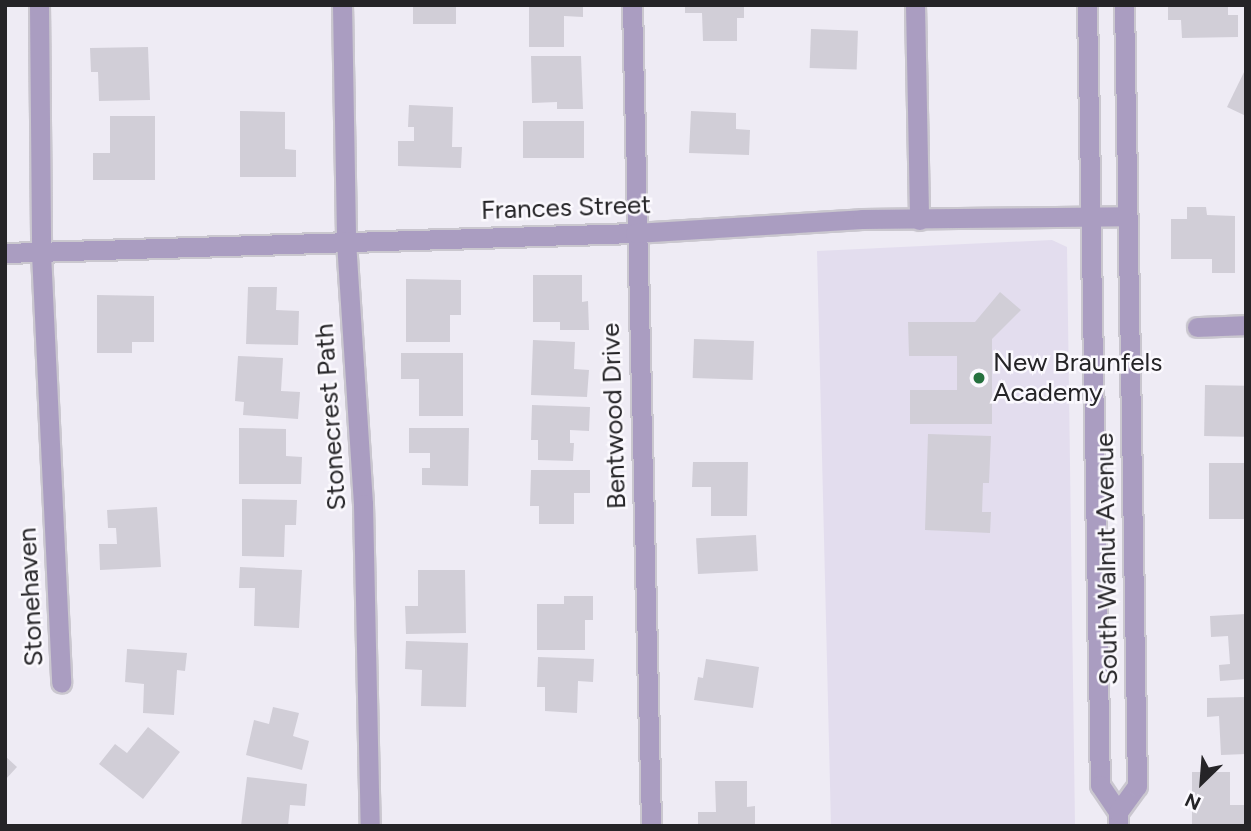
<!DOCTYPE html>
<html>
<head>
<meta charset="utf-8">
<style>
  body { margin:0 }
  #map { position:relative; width:1251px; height:831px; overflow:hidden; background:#eeebf4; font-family:Figtree,sans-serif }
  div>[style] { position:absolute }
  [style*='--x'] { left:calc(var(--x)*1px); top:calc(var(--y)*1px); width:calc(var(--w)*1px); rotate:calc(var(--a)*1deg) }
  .built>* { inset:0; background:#e3ddee }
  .building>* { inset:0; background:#d1ced7; transform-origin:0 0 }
  .roads { filter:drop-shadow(2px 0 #cac7cf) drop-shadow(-2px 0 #cac7cf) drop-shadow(0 2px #cac7cf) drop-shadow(0 -2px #cac7cf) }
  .minor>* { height:19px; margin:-9.5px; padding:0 9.5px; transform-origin:9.5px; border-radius:9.5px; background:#aa9dc1 }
  .tertiary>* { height:19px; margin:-9.5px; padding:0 9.5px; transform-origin:9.5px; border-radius:9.5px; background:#aa9dc1 }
  .dots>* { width:19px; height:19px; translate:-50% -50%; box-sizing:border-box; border:4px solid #fbf9fe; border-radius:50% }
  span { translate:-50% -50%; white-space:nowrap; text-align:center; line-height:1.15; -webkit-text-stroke:5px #fbf9fe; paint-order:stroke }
  .street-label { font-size:26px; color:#252427 }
  .poi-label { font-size:26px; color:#252427 }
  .left { translate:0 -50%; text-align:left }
  .frame { position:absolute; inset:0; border:7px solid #252427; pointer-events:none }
  .north { position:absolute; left:1167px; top:747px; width:70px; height:70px; -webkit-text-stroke:5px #fbf9fe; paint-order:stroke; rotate:205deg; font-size:19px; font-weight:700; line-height:28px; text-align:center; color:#252427 }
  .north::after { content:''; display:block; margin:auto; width:24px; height:32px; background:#252427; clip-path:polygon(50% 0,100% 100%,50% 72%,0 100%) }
</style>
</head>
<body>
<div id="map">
  <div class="built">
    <i style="clip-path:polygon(1052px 240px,1067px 247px,1075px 826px,831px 826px,817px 251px)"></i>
  </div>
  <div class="building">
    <i style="left:413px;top:5px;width:43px;height:19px"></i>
    <i style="clip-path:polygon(529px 5px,583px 5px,583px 17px,564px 16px,564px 47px,529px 47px)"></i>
    <i style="clip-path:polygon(685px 5px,744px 5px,744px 18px,737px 18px,737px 41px,703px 41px,702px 13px,685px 13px)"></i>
    <i style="clip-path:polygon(1168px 5px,1228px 5px,1228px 15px,1238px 15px,1238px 37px,1182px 38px,1181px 20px,1168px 20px)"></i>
    <i style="left:811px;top:29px;width:47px;height:39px;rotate:2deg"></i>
    <i style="clip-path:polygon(148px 47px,150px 100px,99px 101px,98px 72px,91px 72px,90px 48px)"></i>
    <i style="clip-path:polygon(531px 56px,581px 56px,583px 109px,557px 109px,557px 102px,532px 103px)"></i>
    <i style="clip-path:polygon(1246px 68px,1246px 116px,1227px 107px)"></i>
    <i style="clip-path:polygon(409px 105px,453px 107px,452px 147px,462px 147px,461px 168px,398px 166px,398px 141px,414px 141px,414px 127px,408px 127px)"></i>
    <i style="clip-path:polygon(240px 111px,285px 112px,285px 149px,296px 150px,296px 177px,240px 177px)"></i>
    <i style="clip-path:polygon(691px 111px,736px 113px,736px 129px,750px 130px,749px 155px,689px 153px)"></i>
    <i style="clip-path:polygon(110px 116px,155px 116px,155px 180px,93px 180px,93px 153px,110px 153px)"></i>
    <i style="left:584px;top:121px;width:37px;height:61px;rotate:90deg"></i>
    <i style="clip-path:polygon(1187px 207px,1206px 207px,1207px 215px,1235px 216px,1235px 273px,1212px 273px,1212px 259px,1171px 259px,1171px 219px,1187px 219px)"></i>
    <i style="clip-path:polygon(533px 275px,582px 275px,582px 302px,588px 301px,589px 330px,560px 330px,560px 322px,533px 322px)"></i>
    <i style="clip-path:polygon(406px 279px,461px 280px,461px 315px,450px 315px,450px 342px,406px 342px)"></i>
    <i style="clip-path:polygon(248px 287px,277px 287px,276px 310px,299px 311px,298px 345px,246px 344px)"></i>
    <i style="clip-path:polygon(1000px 292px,1021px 310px,992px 339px,992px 424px,910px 424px,910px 390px,957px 390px,957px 356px,909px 356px,908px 322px,975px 322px)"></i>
    <i style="clip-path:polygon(97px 295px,154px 296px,154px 342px,132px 342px,132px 353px,97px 353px)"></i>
    <i style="left:694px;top:339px;width:60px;height:39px;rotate:2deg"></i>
    <i style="clip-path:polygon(533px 340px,575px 342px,574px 369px,589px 370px,587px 397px,531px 395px)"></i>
    <i style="clip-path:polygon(401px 353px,463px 353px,463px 416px,419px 416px,419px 379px,401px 379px)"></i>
    <i style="clip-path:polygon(238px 356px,283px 358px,281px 391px,300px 392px,298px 419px,243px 415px,244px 402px,235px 401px)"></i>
    <i style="left:1205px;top:385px;width:41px;height:51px;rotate:1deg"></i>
    <i style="clip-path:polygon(532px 405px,590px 407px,589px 431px,570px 430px,570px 443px,574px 443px,573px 461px,538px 460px,538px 440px,531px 440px)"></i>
    <i style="clip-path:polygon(239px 428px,286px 429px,286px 456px,302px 457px,301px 484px,239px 484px)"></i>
    <i style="clip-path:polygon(409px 428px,469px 428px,468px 486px,422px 485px,422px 468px,430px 468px,430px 453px,409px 453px)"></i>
    <i style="clip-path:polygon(928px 434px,991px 436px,989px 483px,983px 483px,982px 512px,991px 512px,990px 533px,925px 530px)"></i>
    <i style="clip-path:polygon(693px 462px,748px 462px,747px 516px,711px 516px,711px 487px,692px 487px)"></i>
    <i style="left:1246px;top:463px;width:56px;height:37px;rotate:90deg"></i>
    <i style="clip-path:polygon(531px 470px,590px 470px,590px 493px,574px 493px,574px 524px,539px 524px,539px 506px,530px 506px)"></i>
    <i style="clip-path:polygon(242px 499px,297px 500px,296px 525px,285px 525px,284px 557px,242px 556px)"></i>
    <i style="clip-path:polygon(157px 507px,161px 567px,100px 570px,99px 544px,117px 544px,116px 528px,108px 528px,107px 510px)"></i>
    <i style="left:756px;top:535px;width:36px;height:60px;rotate:87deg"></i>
    <i style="clip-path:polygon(240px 567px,302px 570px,299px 628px,254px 626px,255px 588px,239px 588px)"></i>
    <i style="clip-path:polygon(418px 570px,465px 570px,466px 633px,406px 634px,405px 606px,418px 606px)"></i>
    <i style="clip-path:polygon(564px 596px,593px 596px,593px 620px,585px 620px,585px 650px,537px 650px,537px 604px,564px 604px)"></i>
    <i style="clip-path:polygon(1246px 614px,1246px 679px,1220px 681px,1219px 665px,1230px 664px,1228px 636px,1211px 637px,1210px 616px)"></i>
    <i style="clip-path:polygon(406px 641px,468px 643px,466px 707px,421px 706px,422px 670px,405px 669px)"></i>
    <i style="clip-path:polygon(127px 649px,187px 653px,185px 671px,177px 670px,174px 715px,143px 713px,144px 684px,125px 682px)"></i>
    <i style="clip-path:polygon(538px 657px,594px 659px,593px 682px,578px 681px,577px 713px,545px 711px,545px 687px,537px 687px)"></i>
    <i style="clip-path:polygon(706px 659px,759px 667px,753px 708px,694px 700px,698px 677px,703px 678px)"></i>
    <i style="clip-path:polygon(1246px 697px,1246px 754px,1221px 755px,1219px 716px,1207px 717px,1207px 698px)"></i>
    <i style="clip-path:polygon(273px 707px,299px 713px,293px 736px,309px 741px,302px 770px,246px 755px,254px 720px,269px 724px)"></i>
    <i style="clip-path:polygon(148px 727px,180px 752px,143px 799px,99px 764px,115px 744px,127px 753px)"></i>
    <i style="clip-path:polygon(5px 756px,17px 767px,5px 780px)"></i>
    <i style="clip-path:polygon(1192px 772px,1230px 772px,1230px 805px,1246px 805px,1246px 826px,1192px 826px)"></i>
    <i style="clip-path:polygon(247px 777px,307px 784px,305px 806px,290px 805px,288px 826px,241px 826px)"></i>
    <i style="clip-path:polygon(715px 781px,747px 781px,747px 807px,755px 806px,755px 826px,698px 826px,698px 812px,716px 812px)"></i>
  </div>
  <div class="roads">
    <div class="minor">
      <i style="--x:39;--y:5;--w:248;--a:89.5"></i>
      <i style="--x:41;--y:253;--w:430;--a:87.3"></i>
      <i style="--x:342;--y:5;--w:236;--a:89"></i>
      <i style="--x:346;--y:241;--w:264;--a:86.3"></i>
      <i style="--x:363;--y:504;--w:322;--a:88.8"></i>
      <i style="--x:632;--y:5;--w:821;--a:88.67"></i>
      <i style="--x:915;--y:5;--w:215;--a:88.9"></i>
      <i style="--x:5;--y:253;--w:630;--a:-1.82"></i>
      <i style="--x:635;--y:233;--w:227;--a:-3.5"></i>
      <i style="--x:862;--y:219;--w:265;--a:-0.6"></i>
      <i style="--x:1197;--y:327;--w:49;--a:-2.3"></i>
    </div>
    <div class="tertiary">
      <i style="--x:1087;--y:5;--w:780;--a:89.05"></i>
      <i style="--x:1100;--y:785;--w:32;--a:56"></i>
      <i style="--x:1118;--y:812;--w:14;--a:90"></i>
      <i style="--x:1118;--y:812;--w:32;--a:-54"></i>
      <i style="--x:1137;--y:786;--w:781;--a:-90.95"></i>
    </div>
  </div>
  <div class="dots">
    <i style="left:979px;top:378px;background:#25703e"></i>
  </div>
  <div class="street-label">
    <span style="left:566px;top:208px;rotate:-2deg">Frances Street</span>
    <span style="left:614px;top:416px;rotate:-92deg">Bentwood Drive</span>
    <span style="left:331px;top:417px;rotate:-94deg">Stonecrest Path</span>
    <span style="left:1107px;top:559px;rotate:-91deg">South Walnut Avenue</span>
    <span style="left:31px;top:597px;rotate:-93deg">Stonehaven</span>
  </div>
  <div class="poi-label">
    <span class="left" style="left:993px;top:378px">New Braunfels<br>Academy</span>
  </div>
  <div class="frame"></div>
  <div class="north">N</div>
</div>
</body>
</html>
